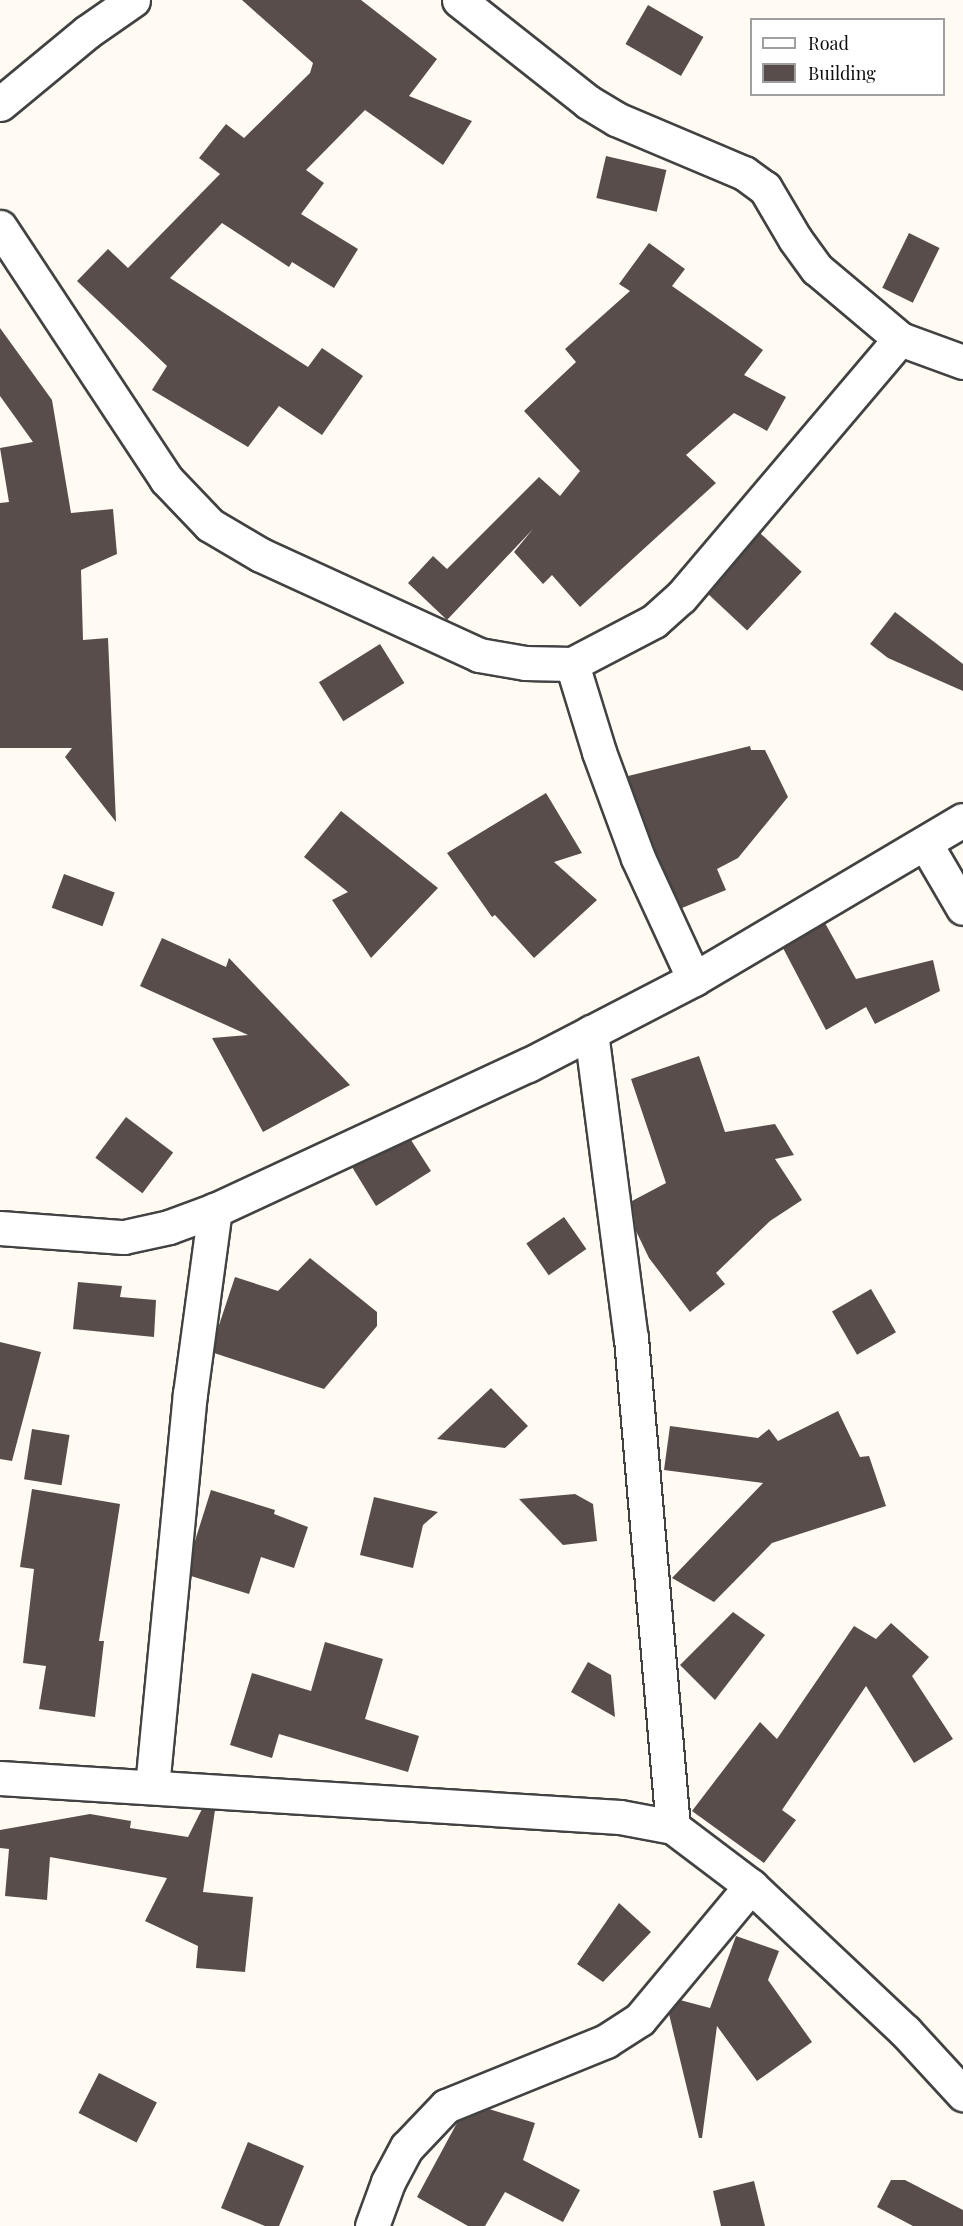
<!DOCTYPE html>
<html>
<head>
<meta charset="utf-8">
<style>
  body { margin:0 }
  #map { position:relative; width:963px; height:2226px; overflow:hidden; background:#fffaf2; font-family:"Playfair Display",serif }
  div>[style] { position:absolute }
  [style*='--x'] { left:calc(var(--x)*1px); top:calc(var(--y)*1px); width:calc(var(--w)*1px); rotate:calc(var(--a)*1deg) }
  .building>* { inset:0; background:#594d4b; transform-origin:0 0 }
  .roads { filter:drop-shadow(2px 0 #424242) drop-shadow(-2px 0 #424242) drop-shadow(0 2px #424242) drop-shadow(0 -2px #424242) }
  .street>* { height:33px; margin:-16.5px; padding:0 16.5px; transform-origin:16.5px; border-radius:16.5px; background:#fff }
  span { translate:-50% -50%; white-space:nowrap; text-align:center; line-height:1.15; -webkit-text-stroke:6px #fff; paint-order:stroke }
  .legend { position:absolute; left:750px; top:18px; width:195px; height:78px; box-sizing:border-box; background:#fff; border:2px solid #9f9f9f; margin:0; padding:8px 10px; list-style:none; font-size:18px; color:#0f0f0f }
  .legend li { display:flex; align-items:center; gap:12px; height:30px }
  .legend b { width:30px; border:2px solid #9f9f9f }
</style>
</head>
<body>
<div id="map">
  <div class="building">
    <i style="clip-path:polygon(242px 0,361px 0,437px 59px,409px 96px,472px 121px,443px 165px,365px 110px,306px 170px,324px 183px,301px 214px,358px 249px,334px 288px,292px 262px,289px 267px,222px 223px,170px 278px,308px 367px,322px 348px,363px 376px,322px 435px,279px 406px,248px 447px,152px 390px,167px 366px,77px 281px,108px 249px,128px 268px,220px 174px,199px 158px,226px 124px,244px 138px,310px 73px,313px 63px)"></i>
    <i style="left:648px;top:5px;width:64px;height:45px;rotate:30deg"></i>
    <i style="left:606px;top:156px;width:62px;height:43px;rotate:13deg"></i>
    <i style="left:909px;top:233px;width:34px;height:61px;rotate:26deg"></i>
    <i style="clip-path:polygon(649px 243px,685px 269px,672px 286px,763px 350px,744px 375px,786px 397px,767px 431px,734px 413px,686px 455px,716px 483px,580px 607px,552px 575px,543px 584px,514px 552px,533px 529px,447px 620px,408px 583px,433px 556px,447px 569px,539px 477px,560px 496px,580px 471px,524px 411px,576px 362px,565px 349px,630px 291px,619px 284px)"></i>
    <i style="clip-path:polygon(0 328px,52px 400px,71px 513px,113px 509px,117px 554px,81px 570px,83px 640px,108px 638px,116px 822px,65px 757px,72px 748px,0 748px,0 503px,9px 502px,0 448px,33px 442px,0 396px)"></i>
    <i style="left:760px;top:533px;width:57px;height:80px;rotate:43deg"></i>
    <i style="clip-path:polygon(895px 612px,963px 664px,963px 691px,888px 658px,870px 644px)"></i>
    <i style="left:380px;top:644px;width:46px;height:72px;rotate:58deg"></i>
    <i style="clip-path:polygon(750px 746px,751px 750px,765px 750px,788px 797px,738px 858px,717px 869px,726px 890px,682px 908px,655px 851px,628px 776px)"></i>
    <i style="clip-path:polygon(546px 793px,582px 853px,554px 862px,597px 900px,534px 958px,495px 915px,492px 917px,447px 853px)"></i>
    <i style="clip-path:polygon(341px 811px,438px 888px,371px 958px,332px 900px,348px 892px,304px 857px)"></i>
    <i style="left:64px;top:874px;width:54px;height:36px;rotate:20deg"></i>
    <i style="clip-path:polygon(825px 923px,856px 979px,933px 960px,940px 991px,875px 1024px,866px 1007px,826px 1030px,783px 948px)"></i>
    <i style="clip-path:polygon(162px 938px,226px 967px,229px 958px,350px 1085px,263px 1132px,212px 1038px,248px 1035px,140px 986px)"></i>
    <i style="clip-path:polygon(699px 1056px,725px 1132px,775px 1124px,794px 1155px,775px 1159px,802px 1200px,770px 1221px,716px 1273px,725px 1284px,690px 1312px,649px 1258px,636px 1231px,632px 1201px,666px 1183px,631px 1079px)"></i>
    <i style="left:126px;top:1117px;width:59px;height:51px;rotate:37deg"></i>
    <i style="clip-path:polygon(411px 1140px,431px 1171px,376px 1206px,352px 1167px)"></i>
    <i style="left:564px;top:1217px;width:39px;height:46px;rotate:55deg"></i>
    <i style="clip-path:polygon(310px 1258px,377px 1312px,377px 1326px,324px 1389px,214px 1353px,218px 1328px,235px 1277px,278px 1291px)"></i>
    <i style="clip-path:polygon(78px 1282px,122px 1286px,120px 1297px,156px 1300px,154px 1337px,73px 1329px)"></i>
    <i style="left:871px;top:1289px;width:50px;height:45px;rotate:60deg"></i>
    <i style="clip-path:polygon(0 1342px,41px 1352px,12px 1461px,0 1459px)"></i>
    <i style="clip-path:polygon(491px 1388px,528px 1426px,505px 1448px,437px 1439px)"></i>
    <i style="clip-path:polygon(838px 1411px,860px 1457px,869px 1456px,886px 1506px,772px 1543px,714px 1602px,672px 1578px,763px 1483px,664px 1470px,670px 1426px,758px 1438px,769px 1429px,778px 1441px)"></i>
    <i style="left:32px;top:1429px;width:38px;height:51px;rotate:9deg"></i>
    <i style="clip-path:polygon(32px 1489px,120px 1504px,99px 1641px,104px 1641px,95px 1717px,39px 1709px,46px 1666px,23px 1663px,34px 1569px,20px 1567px)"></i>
    <i style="clip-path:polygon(211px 1490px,275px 1510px,274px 1514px,308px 1527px,294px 1568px,261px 1557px,249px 1594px,191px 1576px,194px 1544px)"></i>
    <i style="clip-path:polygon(575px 1494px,593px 1504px,597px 1541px,563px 1545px,519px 1499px)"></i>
    <i style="clip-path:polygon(374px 1497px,438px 1512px,423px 1525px,413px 1568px,360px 1555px)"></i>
    <i style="clip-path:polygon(733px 1612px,765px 1635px,715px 1700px,680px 1665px)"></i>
    <i style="clip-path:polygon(891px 1623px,929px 1657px,912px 1676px,953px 1739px,914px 1763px,866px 1686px,782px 1810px,796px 1820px,764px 1863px,692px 1811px,760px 1722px,777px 1739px,854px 1626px,876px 1639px)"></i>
    <i style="clip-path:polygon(325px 1642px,383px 1659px,365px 1719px,419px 1736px,408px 1772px,279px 1734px,272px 1758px,230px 1745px,252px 1673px,311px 1691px)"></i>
    <i style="clip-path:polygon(588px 1662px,611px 1675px,615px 1717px,571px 1692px)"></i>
    <i style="clip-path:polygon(202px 1809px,215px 1810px,203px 1892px,253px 1897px,245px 1972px,196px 1968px,198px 1946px,145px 1921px,167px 1878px,50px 1857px,47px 1900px,5px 1896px,9px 1849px,0 1848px,0 1830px,90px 1814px,131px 1821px,130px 1828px,188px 1837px)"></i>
    <i style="clip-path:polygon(619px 1903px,651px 1932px,603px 1982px,577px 1964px)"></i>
    <i style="clip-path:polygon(736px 1936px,779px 1951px,768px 1980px,812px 2042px,757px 2081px,717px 2026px,702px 2138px,699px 2138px,669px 2014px,680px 2000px,710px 2008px)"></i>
    <i style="left:99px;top:2073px;width:65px;height:45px;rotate:27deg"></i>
    <i style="clip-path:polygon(489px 2109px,535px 2123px,523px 2160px,580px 2190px,563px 2222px,505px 2192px,485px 2226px,468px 2226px,417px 2197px,458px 2121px)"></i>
    <i style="clip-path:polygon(248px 2142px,304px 2166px,279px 2226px,265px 2226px,221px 2208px)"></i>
    <i style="clip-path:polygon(891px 2180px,905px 2180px,963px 2210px,963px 2226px,913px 2226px,877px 2207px)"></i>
    <i style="clip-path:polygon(754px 2181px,765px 2226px,721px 2226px,713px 2191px)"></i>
  </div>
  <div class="roads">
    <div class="street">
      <i style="--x:459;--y:0;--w:164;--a:38.3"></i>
      <i style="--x:588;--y:102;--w:33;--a:31"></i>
      <i style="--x:616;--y:119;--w:139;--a:22.9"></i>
      <i style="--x:744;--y:173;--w:26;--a:36"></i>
      <i style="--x:765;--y:188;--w:59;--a:59.5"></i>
      <i style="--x:795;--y:239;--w:37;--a:54"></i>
      <i style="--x:817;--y:269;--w:109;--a:40.1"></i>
      <i style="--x:900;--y:339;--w:67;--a:20.1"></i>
      <i style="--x:0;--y:104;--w:113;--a:-39.6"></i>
      <i style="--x:87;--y:32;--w:56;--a:-34.8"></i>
      <i style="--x:0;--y:227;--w:302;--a:56.6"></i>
      <i style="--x:166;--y:479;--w:64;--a:46.3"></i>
      <i style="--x:210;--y:525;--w:59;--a:30.5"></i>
      <i style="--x:261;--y:555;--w:240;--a:24.6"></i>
      <i style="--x:479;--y:655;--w:47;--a:9.9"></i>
      <i style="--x:525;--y:663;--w:47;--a:1.2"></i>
      <i style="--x:572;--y:664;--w:93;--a:-27.7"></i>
      <i style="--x:654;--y:621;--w:36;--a:-42"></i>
      <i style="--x:681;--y:597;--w:338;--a:-49.7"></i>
      <i style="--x:572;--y:664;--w:92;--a:72.9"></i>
      <i style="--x:599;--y:752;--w:113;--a:69.8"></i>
      <i style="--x:638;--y:858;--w:133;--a:65.2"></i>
      <i style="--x:925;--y:843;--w:75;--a:59.7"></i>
      <i style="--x:591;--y:1032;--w:309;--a:82.6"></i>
      <i style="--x:631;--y:1338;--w:491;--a:85.1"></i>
      <i style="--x:0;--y:1228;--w:124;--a:4.2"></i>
      <i style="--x:124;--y:1237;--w:46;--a:-12.5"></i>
      <i style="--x:169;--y:1227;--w:49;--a:-20.3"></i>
      <i style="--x:215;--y:1210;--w:345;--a:-24.9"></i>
      <i style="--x:528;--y:1065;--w:187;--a:-27.4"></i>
      <i style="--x:694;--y:979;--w:312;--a:-30.6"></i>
      <i style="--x:0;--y:1778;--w:621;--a:3.6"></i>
      <i style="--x:620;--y:1817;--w:54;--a:10.7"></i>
      <i style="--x:673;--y:1827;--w:98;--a:37.1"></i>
      <i style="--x:751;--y:1886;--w:212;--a:43.3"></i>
      <i style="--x:905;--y:2031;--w:86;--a:47.4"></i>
      <i style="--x:152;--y:1787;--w:395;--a:-84.5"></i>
      <i style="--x:190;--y:1394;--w:186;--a:-82.3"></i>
      <i style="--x:372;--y:2226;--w:47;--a:-70"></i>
      <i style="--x:388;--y:2182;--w:40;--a:-62"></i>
      <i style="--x:407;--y:2147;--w:57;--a:-46.4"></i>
      <i style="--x:446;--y:2106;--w:173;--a:-22.1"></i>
      <i style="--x:606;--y:2041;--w:40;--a:-32.9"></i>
      <i style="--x:640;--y:2019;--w:173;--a:-50.2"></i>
    </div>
  </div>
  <ul class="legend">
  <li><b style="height:8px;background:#fff"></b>Road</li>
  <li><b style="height:16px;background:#594d4b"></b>Building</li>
  </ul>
</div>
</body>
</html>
